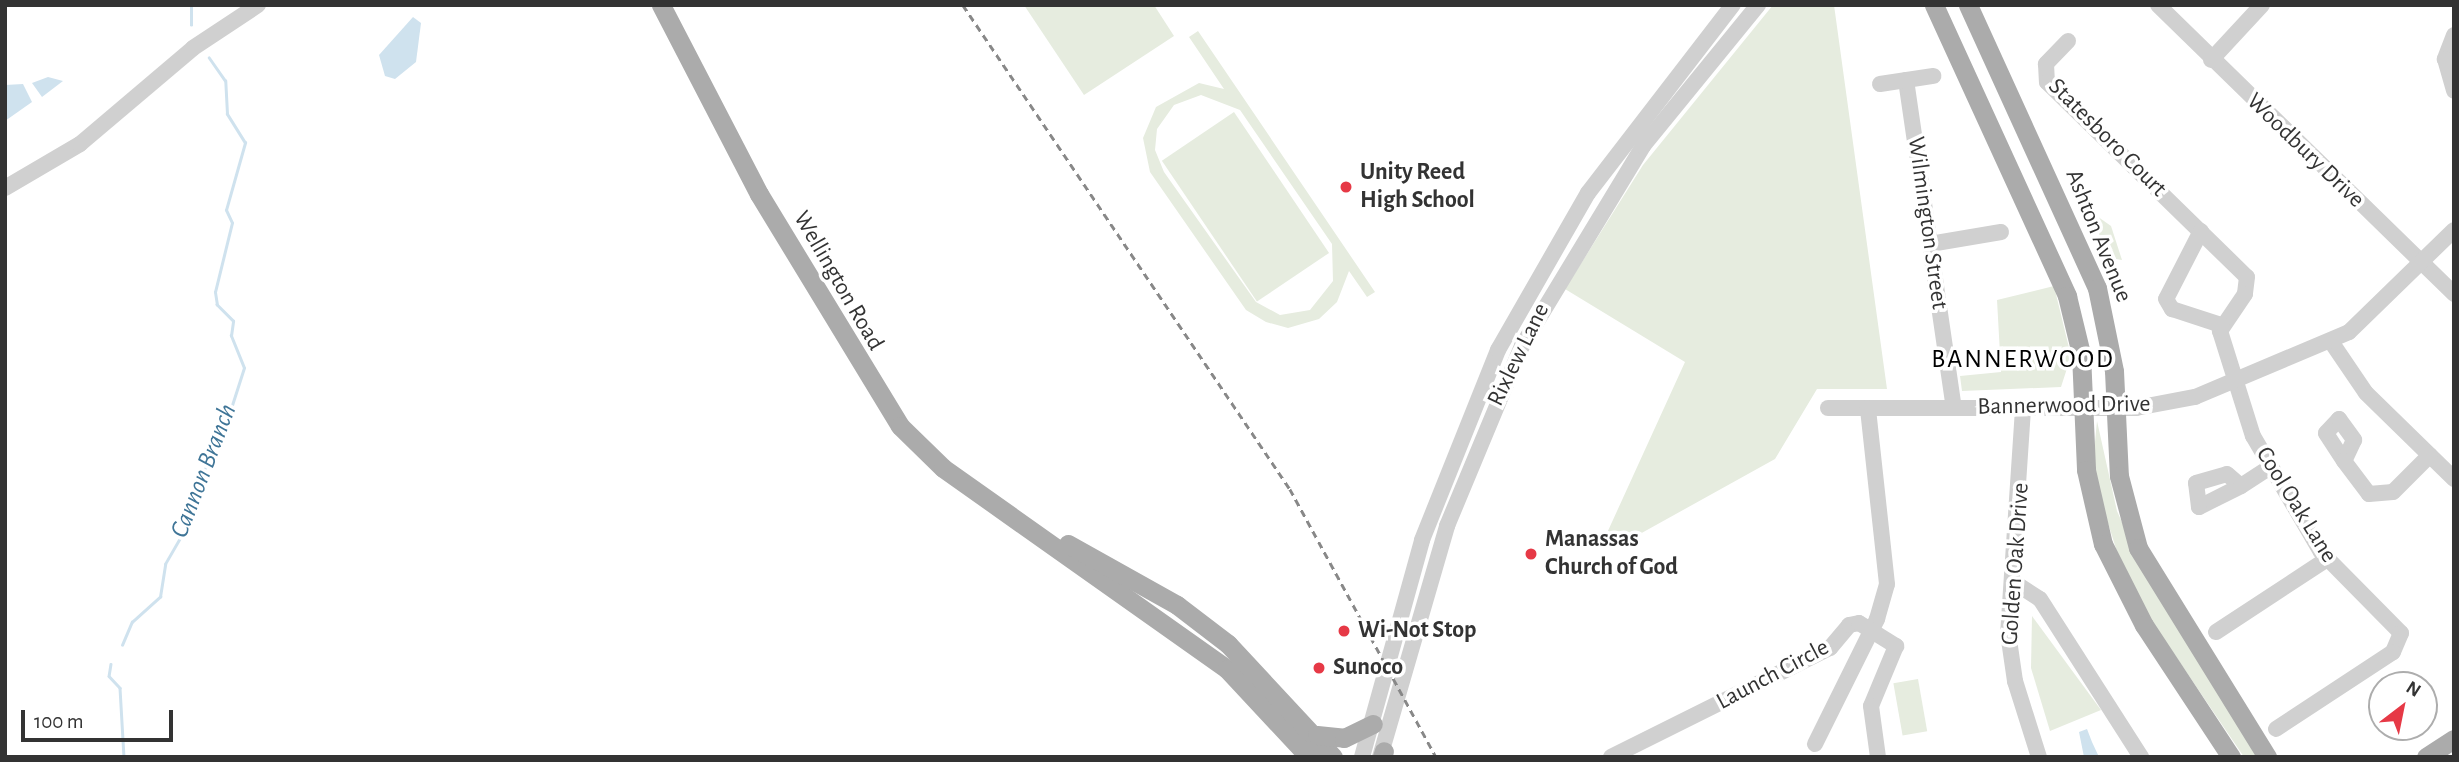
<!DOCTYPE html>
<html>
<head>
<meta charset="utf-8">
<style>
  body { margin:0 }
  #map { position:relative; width:2459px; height:762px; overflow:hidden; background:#fff; font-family:"Alegreya Sans",sans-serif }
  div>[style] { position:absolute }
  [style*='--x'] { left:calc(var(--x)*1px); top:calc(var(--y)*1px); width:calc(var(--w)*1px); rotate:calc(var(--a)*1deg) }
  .green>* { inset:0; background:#e6ecdf; transform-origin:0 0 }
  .water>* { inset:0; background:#cfe2ee }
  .stream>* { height:2.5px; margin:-1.25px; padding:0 1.25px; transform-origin:1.25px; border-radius:1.25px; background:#cfe2ee }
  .minor>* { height:16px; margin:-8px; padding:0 8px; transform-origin:8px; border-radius:8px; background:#d0d0d0 }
  .major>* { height:19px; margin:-9.5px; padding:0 9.5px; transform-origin:9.5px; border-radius:9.5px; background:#ababab }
  .rail>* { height:2.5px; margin-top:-1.25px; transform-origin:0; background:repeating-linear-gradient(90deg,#888 0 7px,transparent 0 12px) }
  .dots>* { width:19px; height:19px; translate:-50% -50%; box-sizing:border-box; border:4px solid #fff; border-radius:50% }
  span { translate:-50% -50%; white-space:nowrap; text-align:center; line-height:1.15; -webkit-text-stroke:7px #fff; paint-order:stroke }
  .street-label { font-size:24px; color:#333 }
  .poi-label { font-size:24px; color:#333; font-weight:700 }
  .left { translate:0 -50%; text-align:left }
  .neighbourhood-label { font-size:26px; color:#000; letter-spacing:2px }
  .water-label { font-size:26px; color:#3f7597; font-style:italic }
  .frame { position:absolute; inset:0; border:7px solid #333; pointer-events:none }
  .north { position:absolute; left:2368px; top:671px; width:70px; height:70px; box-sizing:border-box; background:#fff; border:2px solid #adadad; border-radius:50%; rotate:32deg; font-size:19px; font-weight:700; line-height:28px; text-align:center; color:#333 }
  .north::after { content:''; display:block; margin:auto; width:24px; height:32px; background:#e63946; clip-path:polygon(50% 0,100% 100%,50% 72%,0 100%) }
  .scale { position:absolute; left:21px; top:710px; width:152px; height:32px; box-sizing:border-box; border:4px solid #333; border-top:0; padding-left:9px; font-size:21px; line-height:24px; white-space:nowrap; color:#333; -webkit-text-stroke:5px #fff; paint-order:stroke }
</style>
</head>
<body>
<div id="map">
  <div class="green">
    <i style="clip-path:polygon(1024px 5px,1154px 5px,1174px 36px,1084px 95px)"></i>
    <i style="clip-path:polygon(1773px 5px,1834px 5px,1887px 389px,1817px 389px,1775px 459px,1620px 545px,1607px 533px,1685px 362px,1565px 289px,1643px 165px)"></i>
    <i style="clip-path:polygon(evenodd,1198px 31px,1375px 292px,1367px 297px,1349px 271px,1337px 302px,1319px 319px,1288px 328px,1266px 322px,1246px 310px,1150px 172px,1143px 138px,1156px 107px,1199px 83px,1224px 89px,1189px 37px,1198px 31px,1201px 95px,1240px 110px,1332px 244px,1333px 281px,1310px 310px,1280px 315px,1256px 302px,1164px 172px,1155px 150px,1157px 129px,1174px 105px,1201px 95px)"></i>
    <i style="left:1234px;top:112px;width:170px;height:87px;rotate:56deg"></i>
    <i style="clip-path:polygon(2094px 214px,2111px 226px,2122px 260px,2105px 257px)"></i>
    <i style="clip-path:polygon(2054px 286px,2071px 356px,2061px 387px,1962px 391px,1960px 376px,2001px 372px,1997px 300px)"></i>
    <i style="clip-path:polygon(2097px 421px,2117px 511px,2144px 572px,2259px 757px,2244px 757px,2128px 586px,2092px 473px)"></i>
    <i style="clip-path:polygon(2032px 616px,2101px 710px,2050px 731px,2031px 668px)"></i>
    <i style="left:1918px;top:679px;width:53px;height:25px;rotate:80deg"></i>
  </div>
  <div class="water">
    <i style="clip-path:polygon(413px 17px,421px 23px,416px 62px,395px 79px,385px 76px,379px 55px)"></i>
    <i style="clip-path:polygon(48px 77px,63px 81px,42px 97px,32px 83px)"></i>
    <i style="clip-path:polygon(23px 84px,32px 102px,5px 121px,5px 85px)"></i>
    <i style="clip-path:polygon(2087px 729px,2092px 742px,2099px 757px,2084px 757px,2079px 732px)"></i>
  </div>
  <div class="stream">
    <i style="--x:191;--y:25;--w:20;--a:-90"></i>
    <i style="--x:122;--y:645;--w:25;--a:-67"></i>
    <i style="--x:132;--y:622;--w:38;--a:-42"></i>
    <i style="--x:160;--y:597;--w:33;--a:-81"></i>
    <i style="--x:165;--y:564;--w:54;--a:-60.1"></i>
    <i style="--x:192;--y:517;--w:33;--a:-88"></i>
    <i style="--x:193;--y:484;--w:40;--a:-53"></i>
    <i style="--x:217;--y:452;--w:88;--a:-72.2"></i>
    <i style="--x:244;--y:368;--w:35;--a:-112"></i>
    <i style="--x:231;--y:336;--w:15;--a:-82"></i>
    <i style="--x:233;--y:321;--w:23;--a:-135"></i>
    <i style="--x:217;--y:305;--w:13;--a:-99"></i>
    <i style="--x:215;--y:292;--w:71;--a:-76.2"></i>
    <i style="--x:232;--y:223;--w:14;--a:-115"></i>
    <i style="--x:226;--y:210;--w:70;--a:-74.2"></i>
    <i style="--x:245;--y:143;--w:34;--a:-122"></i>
    <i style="--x:227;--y:114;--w:33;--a:-93"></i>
    <i style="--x:225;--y:81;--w:28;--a:-125"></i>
    <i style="--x:111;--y:664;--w:12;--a:99"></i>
    <i style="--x:109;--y:676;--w:16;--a:47"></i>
    <i style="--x:120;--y:688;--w:69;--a:86.7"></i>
  </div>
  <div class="minor">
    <i style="--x:2158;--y:5;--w:414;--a:44.3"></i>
    <i style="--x:2454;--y:35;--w:26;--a:111"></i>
    <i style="--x:2445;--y:59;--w:33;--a:74"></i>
    <i style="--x:2068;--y:41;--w:32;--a:134"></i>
    <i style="--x:2046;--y:64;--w:18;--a:87"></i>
    <i style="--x:2047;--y:82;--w:279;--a:44.3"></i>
    <i style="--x:2247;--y:277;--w:17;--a:97"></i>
    <i style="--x:2245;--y:294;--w:45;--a:124"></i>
    <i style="--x:2220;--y:331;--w:110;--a:72.6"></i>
    <i style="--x:2253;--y:436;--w:134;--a:59.6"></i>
    <i style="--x:2321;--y:552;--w:114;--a:45.4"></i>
    <i style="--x:2401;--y:633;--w:21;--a:113"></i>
    <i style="--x:2393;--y:652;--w:140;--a:146.7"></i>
    <i style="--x:2211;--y:60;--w:75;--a:-47.2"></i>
    <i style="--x:1906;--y:80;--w:331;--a:81.7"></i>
    <i style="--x:1880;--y:84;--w:54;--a:-8.6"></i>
    <i style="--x:5;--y:188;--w:87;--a:-30.4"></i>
    <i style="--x:80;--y:144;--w:148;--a:-40.3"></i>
    <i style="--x:193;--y:48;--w:78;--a:-33.5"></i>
    <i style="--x:2201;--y:231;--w:76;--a:117.2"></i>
    <i style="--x:2166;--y:299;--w:12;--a:59"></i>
    <i style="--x:2172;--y:309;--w:52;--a:18.1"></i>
    <i style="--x:1930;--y:244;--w:72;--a:-9.6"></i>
    <i style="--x:2332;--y:343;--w:60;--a:55.8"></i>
    <i style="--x:2366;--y:393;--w:123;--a:44.3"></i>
    <i style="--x:1828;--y:408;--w:308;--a:0"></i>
    <i style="--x:2136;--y:408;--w:60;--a:-10.6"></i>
    <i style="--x:2195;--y:397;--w:167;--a:-22.9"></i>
    <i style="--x:2349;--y:332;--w:146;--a:-44.2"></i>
    <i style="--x:2023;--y:409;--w:225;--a:93.8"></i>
    <i style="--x:2008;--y:633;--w:49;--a:81.7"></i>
    <i style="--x:2015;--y:681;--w:80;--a:72.5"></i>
    <i style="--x:2344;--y:461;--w:33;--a:-123"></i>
    <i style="--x:2326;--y:433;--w:19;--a:-47"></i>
    <i style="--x:2339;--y:419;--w:26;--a:54"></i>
    <i style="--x:2354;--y:440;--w:23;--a:115"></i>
    <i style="--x:2344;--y:461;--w:41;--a:52.9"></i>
    <i style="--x:2369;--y:494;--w:24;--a:-5"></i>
    <i style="--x:2393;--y:492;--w:52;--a:-45"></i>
    <i style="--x:2227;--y:474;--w:18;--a:41"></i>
    <i style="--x:2241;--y:486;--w:47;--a:153.4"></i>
    <i style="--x:2199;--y:507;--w:24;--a:-97"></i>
    <i style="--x:2196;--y:483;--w:32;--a:-16"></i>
    <i style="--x:2241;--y:486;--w:33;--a:-33"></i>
    <i style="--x:2012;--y:581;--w:33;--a:33"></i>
    <i style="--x:2040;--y:599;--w:188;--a:57.4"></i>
    <i style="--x:2216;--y:632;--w:133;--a:-33.3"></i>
    <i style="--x:1815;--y:744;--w:140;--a:-63.6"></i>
    <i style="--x:1877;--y:619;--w:36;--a:-74"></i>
    <i style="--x:1887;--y:584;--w:177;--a:-96.2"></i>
    <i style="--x:1362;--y:757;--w:225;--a:-74.5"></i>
    <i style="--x:1422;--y:540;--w:205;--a:-68.2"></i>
    <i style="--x:1498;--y:350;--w:181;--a:-60.2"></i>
    <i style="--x:1588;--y:193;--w:237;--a:-52.4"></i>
    <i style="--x:1380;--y:757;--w:241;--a:-73.8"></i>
    <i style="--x:1447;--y:526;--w:195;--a:-67.4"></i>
    <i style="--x:1522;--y:346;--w:234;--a:-58.8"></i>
    <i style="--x:1643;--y:146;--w:182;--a:-50.8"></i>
    <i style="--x:1611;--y:757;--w:245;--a:-26.5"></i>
    <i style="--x:1830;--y:648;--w:30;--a:-50"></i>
    <i style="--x:1849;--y:625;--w:10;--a:-11"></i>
    <i style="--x:1859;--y:623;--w:44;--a:31.9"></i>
    <i style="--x:1896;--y:646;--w:65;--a:112.6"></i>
    <i style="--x:1871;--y:706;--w:51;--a:82.2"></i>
  </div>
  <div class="major">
    <i style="--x:661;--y:5;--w:213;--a:62.6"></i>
    <i style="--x:759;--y:194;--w:271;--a:58.7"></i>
    <i style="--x:900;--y:426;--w:60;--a:44.3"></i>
    <i style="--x:943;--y:468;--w:348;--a:35.3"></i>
    <i style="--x:1227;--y:669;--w:120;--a:47"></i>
    <i style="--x:1934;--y:5;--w:320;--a:65.4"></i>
    <i style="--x:2067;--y:296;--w:60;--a:76.4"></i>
    <i style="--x:2081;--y:354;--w:116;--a:87.5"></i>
    <i style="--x:2086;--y:470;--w:76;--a:77.1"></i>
    <i style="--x:2103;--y:544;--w:91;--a:63.2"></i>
    <i style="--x:2144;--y:625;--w:158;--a:56.6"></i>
    <i style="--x:1968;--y:5;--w:311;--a:65.5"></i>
    <i style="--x:2097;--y:288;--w:85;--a:78.4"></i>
    <i style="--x:2114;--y:371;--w:105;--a:87.3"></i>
    <i style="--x:2119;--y:476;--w:74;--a:75.2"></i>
    <i style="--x:2138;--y:548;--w:246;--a:58.3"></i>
    <i style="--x:1068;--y:544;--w:125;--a:29.2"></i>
    <i style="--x:1177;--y:605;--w:64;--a:37.4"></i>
    <i style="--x:1228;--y:644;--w:154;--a:47.1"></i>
    <i style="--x:1317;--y:735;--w:27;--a:6"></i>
    <i style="--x:1344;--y:738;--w:32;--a:-26"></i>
    <i style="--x:1382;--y:757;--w:6;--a:-72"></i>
    <i style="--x:2426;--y:757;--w:33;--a:-33"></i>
  </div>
  <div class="rail">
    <i style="--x:963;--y:5;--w:584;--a:55.96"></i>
    <i style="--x:1290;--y:489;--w:305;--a:61.4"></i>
  </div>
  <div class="dots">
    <i style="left:1346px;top:187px;background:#e63946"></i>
    <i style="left:1531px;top:554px;background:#e63946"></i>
    <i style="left:1344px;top:631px;background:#e63946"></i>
    <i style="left:1319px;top:668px;background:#e63946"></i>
  </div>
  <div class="street-label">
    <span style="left:2107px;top:138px;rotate:45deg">Statesboro Court</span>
    <span style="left:2305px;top:151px;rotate:44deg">Woodbury Drive</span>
    <span style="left:1927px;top:223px;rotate:82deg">Wilmington Street</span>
    <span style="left:2098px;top:236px;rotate:68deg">Ashton Avenue</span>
    <span style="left:838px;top:281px;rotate:60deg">Wellington Road</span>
    <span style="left:1519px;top:355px;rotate:-64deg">Rixlew Lane</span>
    <span style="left:2064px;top:406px;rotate:-1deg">Bannerwood Drive</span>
    <span style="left:2296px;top:505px;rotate:58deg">Cool Oak Lane</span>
    <span style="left:2016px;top:564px;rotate:-86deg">Golden Oak Drive</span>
    <span style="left:1773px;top:675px;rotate:-28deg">Launch Circle</span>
  </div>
  <div class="poi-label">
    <span class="left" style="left:1360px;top:187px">Unity Reed<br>High School</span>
    <span class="left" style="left:1545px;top:554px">Manassas<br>Church of God</span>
    <span class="left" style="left:1358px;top:631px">Wi-Not Stop</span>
    <span class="left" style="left:1333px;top:668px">Sunoco</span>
  </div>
  <div class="neighbourhood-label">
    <span style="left:2023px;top:360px">BANNERWOOD</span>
  </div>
  <div class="water-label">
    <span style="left:204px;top:471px;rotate:-69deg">Cannon Branch</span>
  </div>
  <div class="frame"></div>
  <div class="north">N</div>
  <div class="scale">100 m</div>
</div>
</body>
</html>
